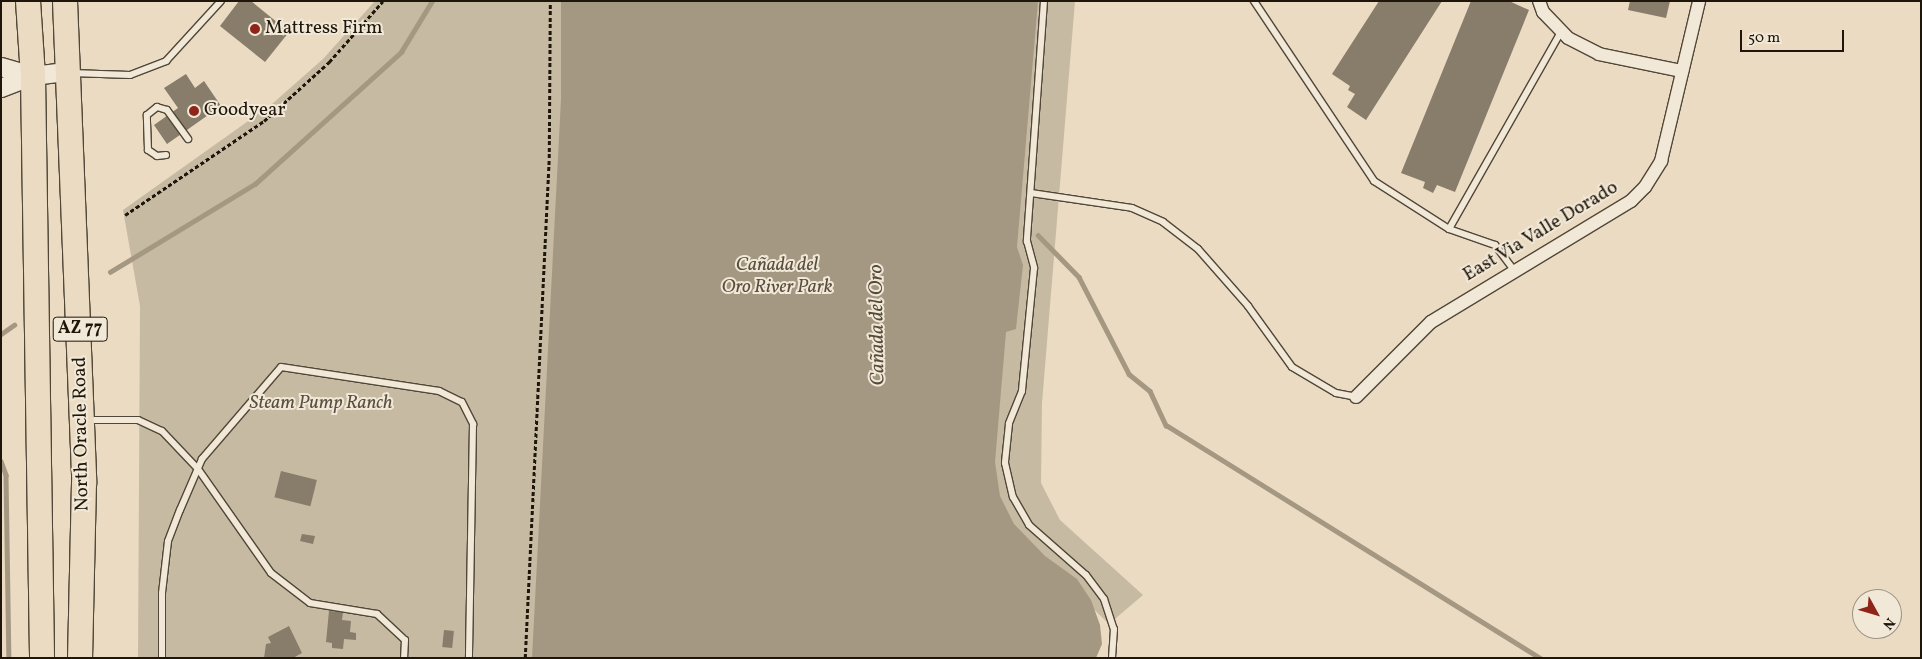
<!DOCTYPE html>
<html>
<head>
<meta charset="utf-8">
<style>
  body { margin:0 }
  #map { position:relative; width:1922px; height:659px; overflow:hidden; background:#eadbc2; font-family:Vollkorn,serif }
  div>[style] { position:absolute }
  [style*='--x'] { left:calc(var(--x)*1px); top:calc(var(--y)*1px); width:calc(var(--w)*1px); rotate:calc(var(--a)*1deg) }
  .green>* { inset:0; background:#c7baa3 }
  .water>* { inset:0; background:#a59883 }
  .stream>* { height:4.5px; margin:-2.25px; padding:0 2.25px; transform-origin:2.25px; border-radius:2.25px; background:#a59883 }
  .building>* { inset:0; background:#887c6a; transform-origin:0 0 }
  .path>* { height:2.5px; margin-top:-1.25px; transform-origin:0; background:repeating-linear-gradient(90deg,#1e160a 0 4px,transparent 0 6.5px) }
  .roads { filter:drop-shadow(1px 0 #514738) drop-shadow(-1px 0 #514738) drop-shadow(0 1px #514738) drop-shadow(0 -1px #514738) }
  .lane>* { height:6px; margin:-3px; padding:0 3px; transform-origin:3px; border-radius:3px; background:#f1e8d7 }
  .street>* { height:12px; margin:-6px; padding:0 6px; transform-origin:6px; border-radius:6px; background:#f1e8d7 }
  .secondary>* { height:18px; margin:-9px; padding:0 9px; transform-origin:9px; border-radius:9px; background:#f1e8d7 }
  .highway>* { height:24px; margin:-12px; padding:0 12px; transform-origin:12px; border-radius:12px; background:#eadbc2 }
  .dots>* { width:14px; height:14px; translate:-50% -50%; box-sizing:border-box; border:2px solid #f1e8d7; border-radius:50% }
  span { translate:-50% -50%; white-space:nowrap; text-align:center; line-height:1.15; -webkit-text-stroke:4px #f1e8d7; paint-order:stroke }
  .shield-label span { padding:1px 4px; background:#f1e8d7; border:1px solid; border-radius:4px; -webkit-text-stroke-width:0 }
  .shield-label { font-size:18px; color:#1e160a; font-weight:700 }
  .poi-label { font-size:19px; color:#1e160a }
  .left { translate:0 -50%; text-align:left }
  .street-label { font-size:19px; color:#1e160a }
  .park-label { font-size:19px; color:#594f40; font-style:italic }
  .water-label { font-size:20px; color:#544a3a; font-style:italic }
  .frame { position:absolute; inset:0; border:2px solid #1e160a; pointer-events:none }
  .north { position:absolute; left:1852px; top:589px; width:50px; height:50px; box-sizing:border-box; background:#f1e8d7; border:1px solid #9d9485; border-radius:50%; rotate:129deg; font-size:14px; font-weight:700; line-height:20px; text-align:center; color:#1e160a }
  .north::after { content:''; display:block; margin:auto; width:18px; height:22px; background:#8f2418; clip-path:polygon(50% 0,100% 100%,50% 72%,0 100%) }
  .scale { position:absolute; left:1740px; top:30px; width:104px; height:22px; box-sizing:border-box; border:2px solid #1e160a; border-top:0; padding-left:6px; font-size:15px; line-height:18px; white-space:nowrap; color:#1e160a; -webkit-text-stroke:4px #f1e8d7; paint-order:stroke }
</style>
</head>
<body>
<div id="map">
  <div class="green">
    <i style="clip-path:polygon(375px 1px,1075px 1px,1042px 403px,1041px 483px,1060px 520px,1143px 595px,1109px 624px,978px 497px,982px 658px,138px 658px,140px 306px,123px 210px,272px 104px,323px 59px)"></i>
  </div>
  <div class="water">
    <i style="clip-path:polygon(561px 1px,1038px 1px,1017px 247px,1023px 265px,1016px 329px,1006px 332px,995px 462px,1000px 496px,1014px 524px,1045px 556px,1077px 579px,1091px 600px,1100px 625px,1102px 644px,1096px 658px,532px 658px,561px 99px)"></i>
  </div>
  <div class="stream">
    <i style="--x:1038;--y:235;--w:59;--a:45.7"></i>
    <i style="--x:1079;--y:277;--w:109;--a:62.7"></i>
    <i style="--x:1129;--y:374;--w:27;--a:39"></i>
    <i style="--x:1150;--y:391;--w:38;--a:65"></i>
    <i style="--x:1166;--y:425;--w:441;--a:31.9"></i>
    <i style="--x:110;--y:272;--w:170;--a:-31.3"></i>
    <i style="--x:255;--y:184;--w:197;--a:-42.1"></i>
    <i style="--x:401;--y:52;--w:60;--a:-58.7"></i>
    <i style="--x:1;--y:334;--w:16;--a:-35"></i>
    <i style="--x:1;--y:461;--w:15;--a:70"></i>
    <i style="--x:6;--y:475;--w:181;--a:89.1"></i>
  </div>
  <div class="building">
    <i style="clip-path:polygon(239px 1px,251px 1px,289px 32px,265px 62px,220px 26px)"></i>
    <i style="clip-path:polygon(1379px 1px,1442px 1px,1366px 120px,1347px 107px,1355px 94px,1348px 90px,1350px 86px,1332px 74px)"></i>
    <i style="clip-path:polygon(1471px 1px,1509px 1px,1529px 10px,1455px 192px,1437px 185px,1433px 193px,1423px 188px,1425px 182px,1401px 173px)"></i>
    <i style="clip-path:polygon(1630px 1px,1670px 1px,1666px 18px,1628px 10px)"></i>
    <i style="clip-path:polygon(186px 74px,195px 88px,204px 81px,221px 106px,167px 144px,154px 125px,178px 108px,164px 88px)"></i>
    <i style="left:281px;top:471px;width:37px;height:27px;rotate:14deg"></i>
    <i style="clip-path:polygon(302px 534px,315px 536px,313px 544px,300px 541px)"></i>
    <i style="clip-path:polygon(329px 611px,343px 612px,342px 620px,351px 621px,350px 632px,356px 633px,356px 640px,344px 639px,343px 649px,332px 648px,332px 643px,326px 642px)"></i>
    <i style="clip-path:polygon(289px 626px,302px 653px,293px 658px,264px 658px,266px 644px,271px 643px,268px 637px)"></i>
    <i style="left:444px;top:630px;width:10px;height:17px;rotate:6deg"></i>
  </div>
  <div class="path">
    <i style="--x:125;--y:215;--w:168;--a:-34.1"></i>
    <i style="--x:264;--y:121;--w:88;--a:-42.2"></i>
    <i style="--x:329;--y:62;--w:81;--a:-48.5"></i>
    <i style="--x:525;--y:658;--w:501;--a:-87.25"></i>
    <i style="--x:549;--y:158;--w:157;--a:-89.6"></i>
  </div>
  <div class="roads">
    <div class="lane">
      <i style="--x:1044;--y:1;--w:241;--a:94.1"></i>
      <i style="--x:1027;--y:241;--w:28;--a:75"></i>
      <i style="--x:1034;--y:268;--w:124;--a:95.6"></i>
      <i style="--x:1022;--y:391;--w:35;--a:112"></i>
      <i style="--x:1009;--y:424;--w:39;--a:96"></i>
      <i style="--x:1005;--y:463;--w:35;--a:77"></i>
      <i style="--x:1013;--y:497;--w:32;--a:60"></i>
      <i style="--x:1029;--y:525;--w:76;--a:41.3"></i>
      <i style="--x:1086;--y:575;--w:30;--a:53"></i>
      <i style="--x:1104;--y:599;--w:32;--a:72"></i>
      <i style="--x:1114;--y:629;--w:29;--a:94"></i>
      <i style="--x:1254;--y:1;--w:216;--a:56.3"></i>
      <i style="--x:1374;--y:181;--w:89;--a:32.6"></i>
      <i style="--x:1449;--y:229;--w:49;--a:19.2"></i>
      <i style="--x:1495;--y:245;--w:31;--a:53"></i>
      <i style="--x:71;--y:73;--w:59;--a:1.9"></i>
      <i style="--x:130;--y:75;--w:39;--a:-21"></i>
      <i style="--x:166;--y:61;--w:81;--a:-47.5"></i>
      <i style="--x:166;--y:155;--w:9;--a:174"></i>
      <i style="--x:157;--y:156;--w:11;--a:-146"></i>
      <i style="--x:148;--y:150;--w:35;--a:-92"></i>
      <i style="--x:147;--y:115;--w:13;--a:-39"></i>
      <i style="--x:157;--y:107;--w:10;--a:17"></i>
      <i style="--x:167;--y:110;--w:36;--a:54"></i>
      <i style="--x:1031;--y:193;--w:102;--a:8.4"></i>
      <i style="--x:1132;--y:208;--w:34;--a:24"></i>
      <i style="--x:1163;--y:222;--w:44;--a:37.6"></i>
      <i style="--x:1198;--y:249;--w:76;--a:48.7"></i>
      <i style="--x:1248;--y:306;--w:75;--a:54.2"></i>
      <i style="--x:1292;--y:367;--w:51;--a:30.6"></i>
      <i style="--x:1336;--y:393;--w:20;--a:11"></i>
      <i style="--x:1449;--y:229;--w:227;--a:-60.4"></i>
      <i style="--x:86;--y:420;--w:52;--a:0"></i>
      <i style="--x:138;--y:420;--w:26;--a:25"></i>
      <i style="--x:162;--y:431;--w:52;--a:46.5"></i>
      <i style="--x:198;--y:469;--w:127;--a:54.9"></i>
      <i style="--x:271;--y:573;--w:49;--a:37.6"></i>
      <i style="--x:310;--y:603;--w:68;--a:9.3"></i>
      <i style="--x:377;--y:614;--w:38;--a:43"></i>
      <i style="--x:405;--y:640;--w:18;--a:93"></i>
      <i style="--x:162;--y:658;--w:65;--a:-90"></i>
      <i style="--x:162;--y:593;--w:52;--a:-83.4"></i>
      <i style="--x:168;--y:541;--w:33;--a:-69"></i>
      <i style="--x:180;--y:510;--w:56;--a:-66.7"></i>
      <i style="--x:202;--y:459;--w:121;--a:-49.3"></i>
      <i style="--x:281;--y:367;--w:160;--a:8.6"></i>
      <i style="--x:439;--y:391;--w:25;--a:26"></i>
      <i style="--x:462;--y:402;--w:25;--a:63"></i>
      <i style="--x:473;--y:424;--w:234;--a:91"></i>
    </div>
    <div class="street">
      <i style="--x:1539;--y:1;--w:12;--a:70"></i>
      <i style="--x:1543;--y:12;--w:36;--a:46"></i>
      <i style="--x:1568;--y:38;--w:35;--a:27"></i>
      <i style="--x:1599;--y:54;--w:85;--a:11.6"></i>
      <i style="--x:1356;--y:397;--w:106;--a:-45"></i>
      <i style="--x:1431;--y:322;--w:234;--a:-31.2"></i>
      <i style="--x:1631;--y:201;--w:20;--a:-45"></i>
      <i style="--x:1645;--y:187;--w:31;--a:-58"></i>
      <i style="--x:1661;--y:161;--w:164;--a:-76.6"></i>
    </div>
    <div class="secondary">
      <i style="--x:1;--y:67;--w:33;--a:16"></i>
      <i style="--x:1;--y:88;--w:34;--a:-21"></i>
      <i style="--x:33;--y:76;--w:35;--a:-7"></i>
    </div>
    <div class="highway">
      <i style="--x:28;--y:1;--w:75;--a:86.2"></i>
      <i style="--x:33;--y:76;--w:582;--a:89.11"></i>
      <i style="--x:65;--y:1;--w:482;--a:87.7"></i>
      <i style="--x:84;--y:483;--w:175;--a:91.3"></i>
    </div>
  </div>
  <div class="dots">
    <i style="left:255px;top:29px;background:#8f2418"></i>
    <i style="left:194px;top:111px;background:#8f2418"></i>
  </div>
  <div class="shield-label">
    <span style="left:80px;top:329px">AZ 77</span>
  </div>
  <div class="poi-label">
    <span class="left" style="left:265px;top:29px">Mattress Firm</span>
    <span class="left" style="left:204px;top:111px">Goodyear</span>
  </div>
  <div class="street-label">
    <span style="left:1541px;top:232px;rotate:-31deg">East Via Valle Dorado</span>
    <span style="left:82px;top:434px;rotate:-91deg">North Oracle Road</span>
  </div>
  <div class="park-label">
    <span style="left:777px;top:277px">Cañada del<br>Oro River Park</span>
    <span style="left:321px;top:404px">Steam Pump Ranch</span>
  </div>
  <div class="water-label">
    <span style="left:878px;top:325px;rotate:-91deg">Cañada del Oro</span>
  </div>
  <div class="frame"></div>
  <div class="north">N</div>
  <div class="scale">50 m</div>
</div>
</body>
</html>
